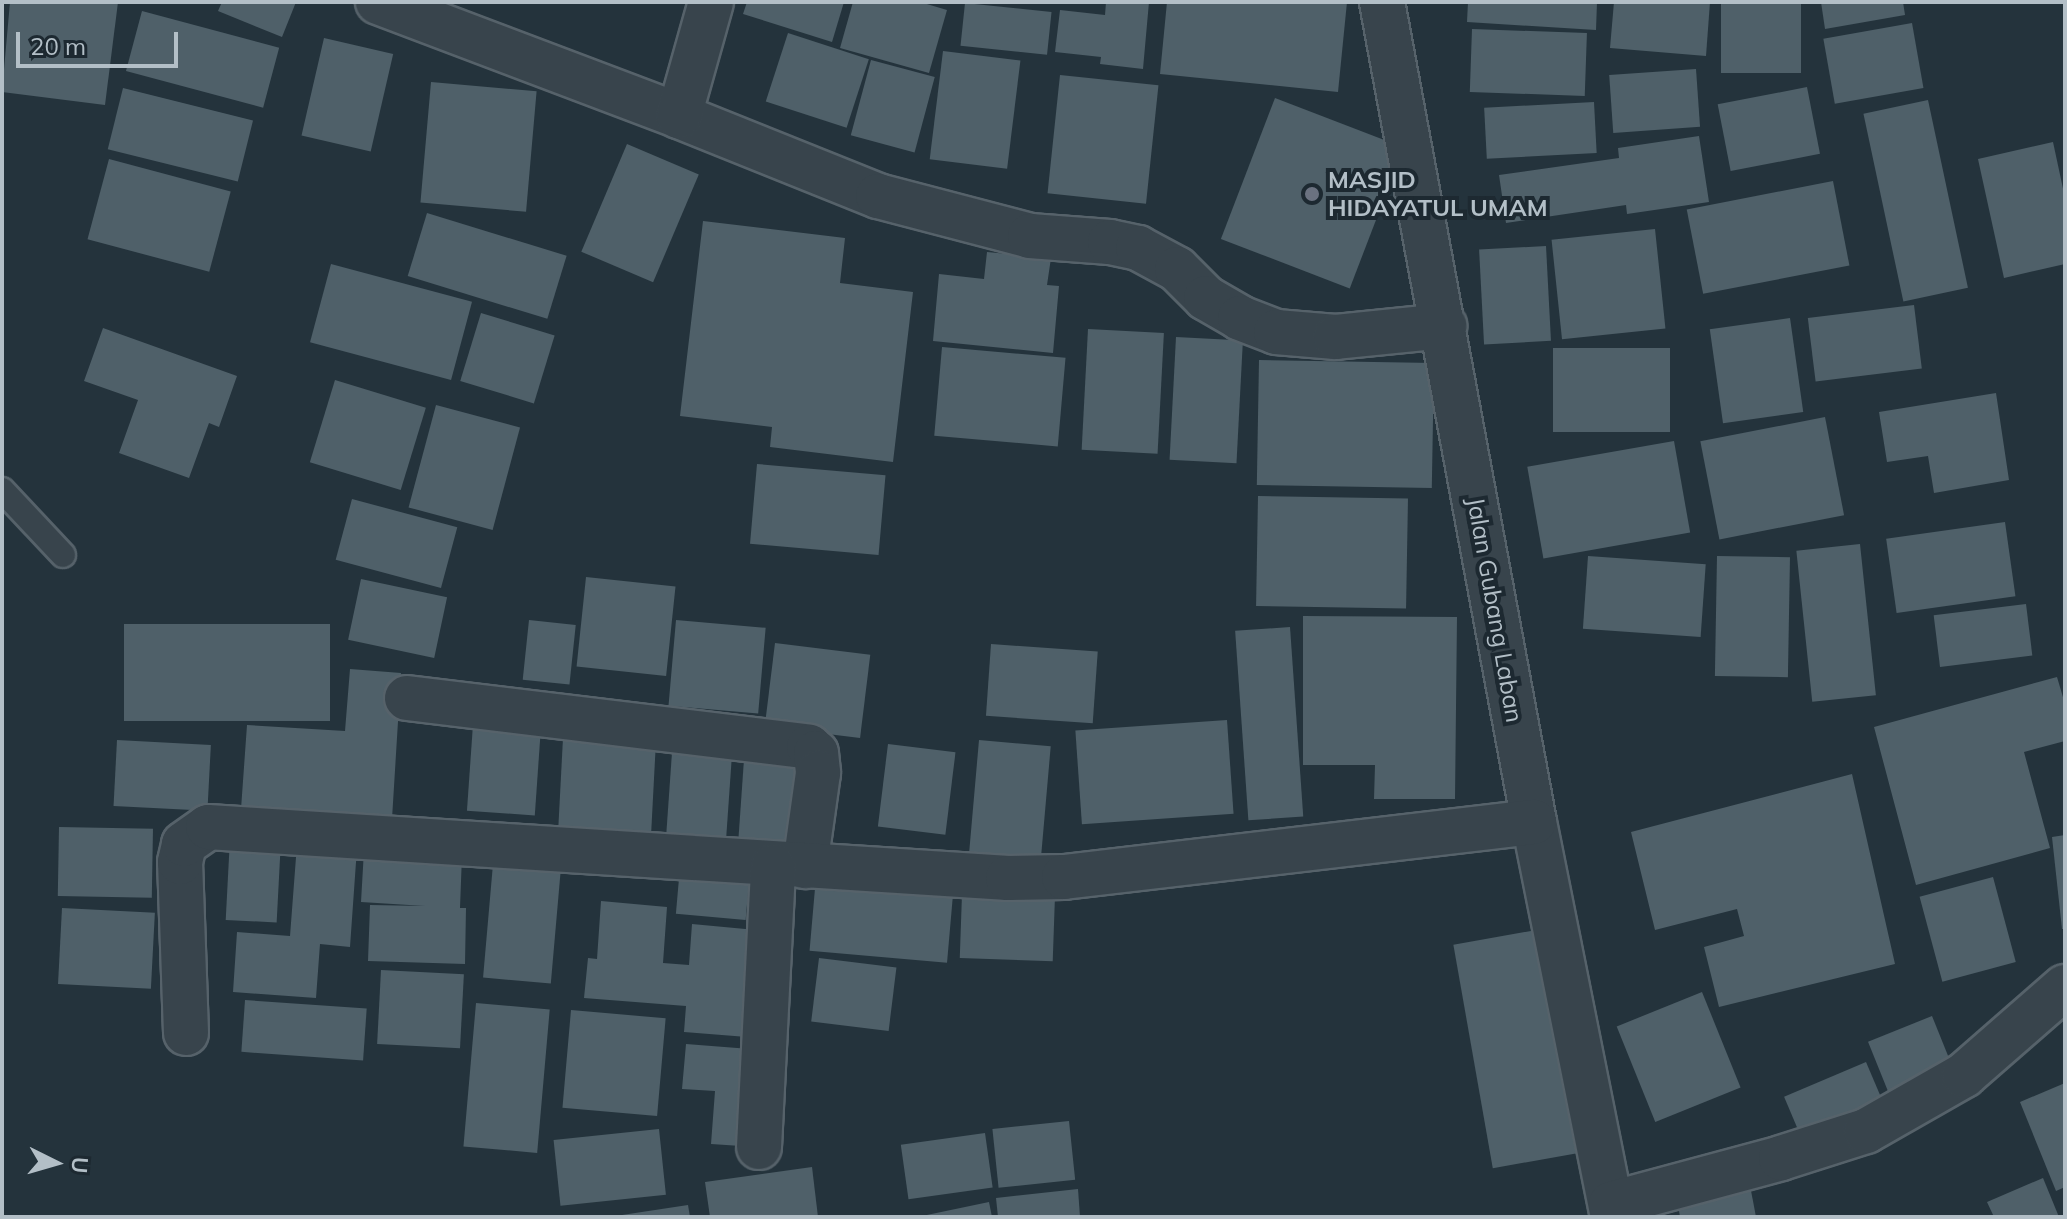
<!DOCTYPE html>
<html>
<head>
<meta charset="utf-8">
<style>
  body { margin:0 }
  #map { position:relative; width:2067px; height:1219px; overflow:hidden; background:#24333c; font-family:Mulish,sans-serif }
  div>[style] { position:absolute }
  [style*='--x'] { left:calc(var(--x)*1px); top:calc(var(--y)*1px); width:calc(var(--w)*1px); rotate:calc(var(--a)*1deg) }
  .building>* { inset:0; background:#4f6069; transform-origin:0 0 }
  .roads { filter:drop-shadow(2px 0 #56626a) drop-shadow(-2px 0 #56626a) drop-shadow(0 2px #56626a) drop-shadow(0 -2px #56626a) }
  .service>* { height:24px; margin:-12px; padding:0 12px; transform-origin:12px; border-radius:12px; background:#38444c }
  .minor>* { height:44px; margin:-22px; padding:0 22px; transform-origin:22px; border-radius:22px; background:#38444c }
  .dots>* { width:22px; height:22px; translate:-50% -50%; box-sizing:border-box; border:4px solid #1d2931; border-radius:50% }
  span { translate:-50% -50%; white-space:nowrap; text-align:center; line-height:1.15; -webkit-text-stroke:8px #1d2931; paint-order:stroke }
  .poi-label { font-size:24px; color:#b3bfc7; font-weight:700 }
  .left { translate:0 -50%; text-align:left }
  .street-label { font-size:24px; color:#b3bfc7 }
  .frame { position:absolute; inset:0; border:4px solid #b3bfc7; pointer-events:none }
  .north { position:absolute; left:16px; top:1123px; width:80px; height:80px; -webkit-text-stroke:6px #1d2931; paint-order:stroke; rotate:95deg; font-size:22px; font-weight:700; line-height:32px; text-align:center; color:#b3bfc7 }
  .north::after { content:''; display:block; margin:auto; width:28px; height:36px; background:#b3bfc7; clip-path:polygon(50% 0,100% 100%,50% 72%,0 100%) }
  .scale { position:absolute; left:16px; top:32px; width:162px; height:36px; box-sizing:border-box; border:4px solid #b3bfc7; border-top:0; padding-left:10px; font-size:24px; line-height:28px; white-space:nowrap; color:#b3bfc7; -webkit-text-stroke:6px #1d2931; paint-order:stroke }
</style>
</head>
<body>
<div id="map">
  <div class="building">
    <i style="clip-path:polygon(10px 2px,118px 2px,105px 105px,2px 92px)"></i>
    <i style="clip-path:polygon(222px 2px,296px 2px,282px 37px,218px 11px)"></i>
    <i style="clip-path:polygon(747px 2px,844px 2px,832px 42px,743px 14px)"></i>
    <i style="clip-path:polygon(853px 2px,920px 2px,947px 10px,929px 73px,840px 48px)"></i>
    <i style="clip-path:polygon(1106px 2px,1149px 2px,1143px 69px,1100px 64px,1101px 57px,1055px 52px,1060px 10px,1105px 15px)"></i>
    <i style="clip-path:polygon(1167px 2px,1347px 2px,1338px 92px,1160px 74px)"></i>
    <i style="clip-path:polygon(1468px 2px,1597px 2px,1596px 30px,1467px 22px)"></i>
    <i style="clip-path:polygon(1614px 2px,1710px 2px,1706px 56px,1610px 48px)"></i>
    <i style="left:1721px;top:2px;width:80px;height:71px"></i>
    <i style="clip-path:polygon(1821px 2px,1903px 2px,1905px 15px,1825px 29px)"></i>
    <i style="left:965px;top:3px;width:87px;height:43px;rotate:6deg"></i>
    <i style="left:142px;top:11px;width:142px;height:62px;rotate:15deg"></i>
    <i style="left:1912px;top:23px;width:66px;height:90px;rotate:80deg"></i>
    <i style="left:1472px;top:29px;width:115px;height:63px;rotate:2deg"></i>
    <i style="left:788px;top:33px;width:85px;height:72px;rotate:18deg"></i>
    <i style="left:324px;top:38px;width:71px;height:100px;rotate:13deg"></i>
    <i style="left:943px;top:51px;width:78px;height:109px;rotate:7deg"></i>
    <i style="left:871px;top:60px;width:66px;height:78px;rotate:15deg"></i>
    <i style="left:1696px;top:69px;width:58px;height:87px;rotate:86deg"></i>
    <i style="left:1060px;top:75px;width:99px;height:119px;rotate:6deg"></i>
    <i style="left:431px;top:82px;width:106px;height:121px;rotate:5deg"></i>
    <i style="left:1807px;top:87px;width:68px;height:91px;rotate:79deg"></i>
    <i style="left:123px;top:88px;width:134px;height:63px;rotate:14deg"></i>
    <i style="left:1275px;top:98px;width:138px;height:151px;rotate:21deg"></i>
    <i style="left:1928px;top:100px;width:192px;height:66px;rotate:78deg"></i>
    <i style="left:1594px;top:102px;width:51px;height:110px;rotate:87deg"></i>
    <i style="clip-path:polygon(1699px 136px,1709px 202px,1627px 214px,1626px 205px,1506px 223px,1499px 175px,1619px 158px,1618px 148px)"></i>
    <i style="clip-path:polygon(2053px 142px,2065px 198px,2065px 264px,2004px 278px,1978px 159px)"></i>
    <i style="left:627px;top:144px;width:78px;height:117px;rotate:23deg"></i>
    <i style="left:109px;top:159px;width:126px;height:83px;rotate:15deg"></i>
    <i style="left:1833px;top:181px;width:86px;height:149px;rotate:79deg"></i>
    <i style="left:427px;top:213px;width:146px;height:66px;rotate:17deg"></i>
    <i style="clip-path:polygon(703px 221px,845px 238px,840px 283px,913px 292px,893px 462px,770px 447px,772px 427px,680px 416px)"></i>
    <i style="left:1655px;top:229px;width:100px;height:104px;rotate:84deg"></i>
    <i style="left:1546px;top:246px;width:95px;height:67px;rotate:87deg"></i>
    <i style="clip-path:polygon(987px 252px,1051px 258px,1047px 285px,1059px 286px,1053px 353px,933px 341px,939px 274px,984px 279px)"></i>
    <i style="left:331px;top:264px;width:146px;height:81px;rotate:15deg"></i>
    <i style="left:1914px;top:305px;width:64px;height:107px;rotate:83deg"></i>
    <i style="left:481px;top:313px;width:77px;height:71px;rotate:17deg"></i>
    <i style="left:1790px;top:318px;width:95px;height:81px;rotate:82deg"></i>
    <i style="clip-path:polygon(103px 328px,237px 376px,219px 427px,209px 423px,189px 478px,119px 453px,138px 400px,84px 381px)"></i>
    <i style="left:1088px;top:329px;width:76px;height:121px;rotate:3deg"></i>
    <i style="left:1176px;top:337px;width:67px;height:123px;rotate:3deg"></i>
    <i style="left:942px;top:347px;width:124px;height:89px;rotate:5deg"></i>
    <i style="left:1670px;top:348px;width:84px;height:117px;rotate:90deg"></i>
    <i style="left:1259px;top:360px;width:175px;height:125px;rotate:1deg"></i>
    <i style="left:335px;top:380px;width:95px;height:86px;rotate:17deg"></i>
    <i style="clip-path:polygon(1996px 393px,2009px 480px,1934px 493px,1928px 456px,1887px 462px,1879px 412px)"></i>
    <i style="left:436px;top:405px;width:87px;height:106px;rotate:15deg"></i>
    <i style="left:1825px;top:417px;width:100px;height:127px;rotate:79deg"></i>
    <i style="left:1674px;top:441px;width:93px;height:149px;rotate:80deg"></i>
    <i style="left:757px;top:464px;width:129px;height:80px;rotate:5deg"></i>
    <i style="left:1258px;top:496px;width:150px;height:110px;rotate:1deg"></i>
    <i style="left:352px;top:499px;width:109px;height:63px;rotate:15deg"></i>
    <i style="left:2005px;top:522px;width:75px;height:120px;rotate:82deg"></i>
    <i style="left:1860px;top:544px;width:152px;height:64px;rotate:84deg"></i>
    <i style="left:1588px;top:556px;width:118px;height:73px;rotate:4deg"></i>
    <i style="left:1717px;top:556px;width:73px;height:120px;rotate:1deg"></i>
    <i style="left:586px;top:577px;width:90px;height:90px;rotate:6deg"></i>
    <i style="left:361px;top:579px;width:88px;height:62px;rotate:12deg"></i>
    <i style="left:2026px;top:604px;width:52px;height:93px;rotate:83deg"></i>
    <i style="clip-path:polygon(1303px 616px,1457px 617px,1455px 799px,1374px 799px,1375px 765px,1303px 765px)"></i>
    <i style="left:529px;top:620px;width:47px;height:60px;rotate:6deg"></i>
    <i style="left:676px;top:620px;width:90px;height:86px;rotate:5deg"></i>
    <i style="left:124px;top:624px;width:206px;height:97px"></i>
    <i style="left:1290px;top:627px;width:190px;height:55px;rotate:86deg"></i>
    <i style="left:775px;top:643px;width:96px;height:84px;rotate:7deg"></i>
    <i style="left:991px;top:644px;width:107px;height:72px;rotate:4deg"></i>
    <i style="clip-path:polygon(350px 669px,401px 673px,392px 819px,241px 809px,247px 725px,345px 731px)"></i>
    <i style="clip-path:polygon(2057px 677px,2065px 704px,2065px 741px,2024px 752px,2050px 848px,1916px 885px,1874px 727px)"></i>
    <i style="left:474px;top:710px;width:68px;height:101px;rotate:4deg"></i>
    <i style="left:1227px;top:720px;width:94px;height:152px;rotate:86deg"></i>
    <i style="left:563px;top:738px;width:93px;height:89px;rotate:3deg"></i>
    <i style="left:673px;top:738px;width:60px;height:103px;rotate:4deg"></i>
    <i style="left:117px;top:740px;width:94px;height:66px;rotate:3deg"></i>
    <i style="left:979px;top:740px;width:72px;height:112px;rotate:5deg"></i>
    <i style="left:888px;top:744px;width:68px;height:83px;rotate:7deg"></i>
    <i style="left:745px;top:745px;width:60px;height:100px;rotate:4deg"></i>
    <i style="clip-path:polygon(1852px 774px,1895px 964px,1719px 1007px,1704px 947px,1744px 936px,1737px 909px,1655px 930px,1631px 832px)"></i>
    <i style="left:59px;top:827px;width:94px;height:69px;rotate:1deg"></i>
    <i style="clip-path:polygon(2065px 835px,2065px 929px,2062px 929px,2052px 837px)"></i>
    <i style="left:230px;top:838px;width:51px;height:82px;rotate:3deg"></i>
    <i style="clip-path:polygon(297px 844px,357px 848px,350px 947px,320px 944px,316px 998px,233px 992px,237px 932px,290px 936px)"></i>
    <i style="clip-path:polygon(364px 850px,462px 855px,460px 908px,466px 908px,465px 964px,368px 961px,370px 905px,425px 906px,361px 902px)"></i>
    <i style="left:493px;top:864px;width:68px;height:114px;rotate:5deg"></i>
    <i style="left:680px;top:867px;width:70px;height:47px;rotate:5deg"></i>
    <i style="left:816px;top:877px;width:138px;height:74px;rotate:5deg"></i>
    <i style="left:1993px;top:877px;width:88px;height:76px;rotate:75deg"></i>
    <i style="left:962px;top:894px;width:93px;height:64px;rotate:2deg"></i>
    <i style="clip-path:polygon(601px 901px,667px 907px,663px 963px,689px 965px,692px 924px,756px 930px,747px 1037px,684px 1032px,686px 1006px,584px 998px,588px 958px,597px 959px)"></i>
    <i style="left:62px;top:908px;width:93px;height:76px;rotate:3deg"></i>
    <i style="left:1542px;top:929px;width:227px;height:90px;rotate:80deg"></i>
    <i style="left:819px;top:958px;width:78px;height:64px;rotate:7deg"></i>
    <i style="left:381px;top:970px;width:83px;height:74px;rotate:3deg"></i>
    <i style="left:1702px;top:992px;width:103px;height:92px;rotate:68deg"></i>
    <i style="left:245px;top:1000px;width:122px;height:52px;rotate:4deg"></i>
    <i style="left:476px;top:1003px;width:74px;height:144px;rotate:5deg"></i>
    <i style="left:571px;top:1010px;width:95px;height:98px;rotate:5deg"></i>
    <i style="left:1932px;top:1016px;width:63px;height:69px;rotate:68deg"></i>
    <i style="clip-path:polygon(686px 1044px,750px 1049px,741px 1146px,711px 1144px,715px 1091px,682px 1089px)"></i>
    <i style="left:1866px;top:1062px;width:49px;height:89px;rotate:67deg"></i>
    <i style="clip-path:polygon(2065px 1083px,2065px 1187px,2056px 1191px,2020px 1102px)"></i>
    <i style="left:1069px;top:1121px;width:59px;height:77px;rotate:84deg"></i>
    <i style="left:659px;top:1129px;width:66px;height:106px;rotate:84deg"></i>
    <i style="left:985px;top:1133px;width:55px;height:85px;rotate:82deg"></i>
    <i style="clip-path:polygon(812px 1167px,818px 1217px,710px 1217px,705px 1182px)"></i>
    <i style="clip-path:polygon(2043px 1178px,2059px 1217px,1994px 1217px,1987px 1202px)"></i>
    <i style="clip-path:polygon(1749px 1180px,1756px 1217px,1680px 1217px,1676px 1193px)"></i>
    <i style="clip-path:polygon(1078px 1189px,1080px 1217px,998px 1217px,996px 1198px)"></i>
    <i style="clip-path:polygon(989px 1202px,992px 1217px,922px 1217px,922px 1216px)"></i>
    <i style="clip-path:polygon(688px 1205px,690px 1217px,622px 1217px,622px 1215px)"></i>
  </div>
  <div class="roads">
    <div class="service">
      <i style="--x:2;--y:490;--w:89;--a:46.8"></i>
    </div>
    <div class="minor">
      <i style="--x:378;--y:2;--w:322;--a:20.7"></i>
      <i style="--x:679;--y:116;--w:214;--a:21.9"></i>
      <i style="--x:878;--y:196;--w:157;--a:14.7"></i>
      <i style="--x:1030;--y:236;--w:80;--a:4.3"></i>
      <i style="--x:1110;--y:242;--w:29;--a:12"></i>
      <i style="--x:1138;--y:248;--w:44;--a:28.3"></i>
      <i style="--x:1177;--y:269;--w:41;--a:45"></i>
      <i style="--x:1206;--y:298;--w:39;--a:30"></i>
      <i style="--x:1240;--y:318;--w:39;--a:21"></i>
      <i style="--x:1276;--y:332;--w:60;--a:4.8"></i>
      <i style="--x:1336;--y:337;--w:109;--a:-5.8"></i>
      <i style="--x:1382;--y:2;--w:834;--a:79.5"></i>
      <i style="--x:1534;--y:822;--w:403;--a:78.7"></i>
      <i style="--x:679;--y:116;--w:118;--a:-74.3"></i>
      <i style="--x:407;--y:698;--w:405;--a:6.9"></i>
      <i style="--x:809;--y:747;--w:9;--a:41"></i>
      <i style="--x:816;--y:753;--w:20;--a:84"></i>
      <i style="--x:818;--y:773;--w:94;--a:98"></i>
      <i style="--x:186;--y:1033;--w:171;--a:-92"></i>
      <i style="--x:180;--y:862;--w:18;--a:-77"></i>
      <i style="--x:184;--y:844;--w:29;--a:-35"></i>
      <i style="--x:208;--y:827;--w:802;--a:3.65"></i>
      <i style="--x:1008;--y:878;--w:56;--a:-1"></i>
      <i style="--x:1064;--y:877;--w:473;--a:-6.7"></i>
      <i style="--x:759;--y:1147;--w:281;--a:-87.1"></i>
      <i style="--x:1611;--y:1204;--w:176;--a:-15.1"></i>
      <i style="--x:1781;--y:1158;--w:89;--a:-17.6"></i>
      <i style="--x:1866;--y:1131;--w:113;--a:-29.7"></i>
      <i style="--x:1964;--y:1075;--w:134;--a:-41.1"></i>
    </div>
  </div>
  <div class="dots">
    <i style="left:1312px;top:194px;background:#6b7280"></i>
  </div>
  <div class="poi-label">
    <span class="left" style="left:1328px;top:194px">MASJID<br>HIDAYATUL UMAM</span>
  </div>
  <div class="street-label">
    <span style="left:1495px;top:610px;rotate:80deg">Jalan Gubang Laban</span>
  </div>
  <div class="frame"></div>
  <div class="north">U</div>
  <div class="scale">20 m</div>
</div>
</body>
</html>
